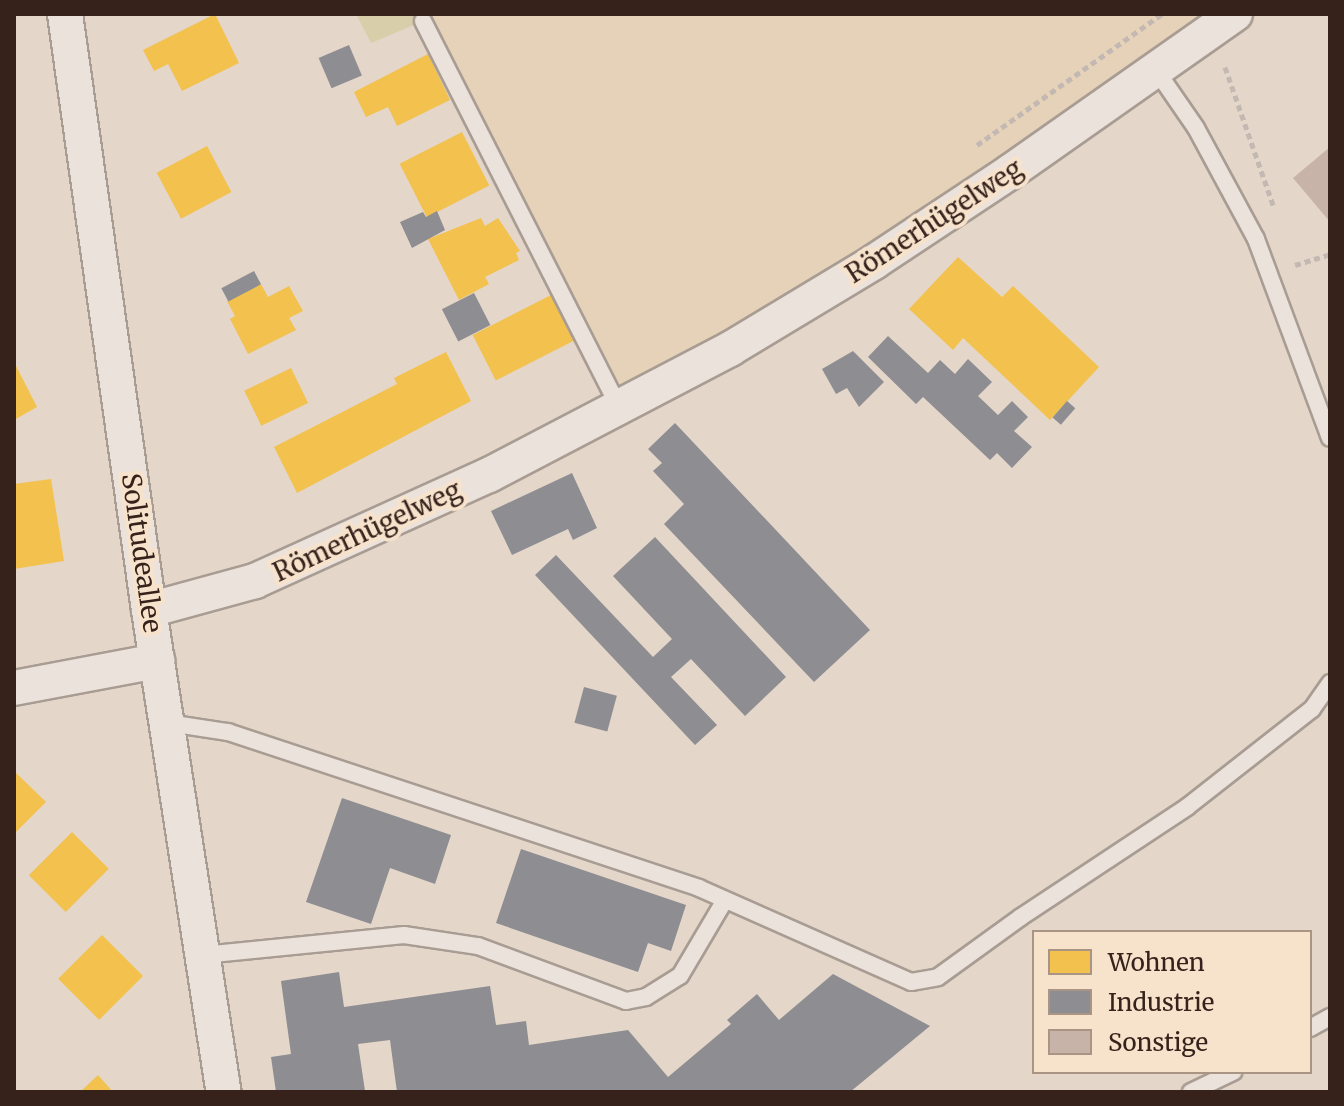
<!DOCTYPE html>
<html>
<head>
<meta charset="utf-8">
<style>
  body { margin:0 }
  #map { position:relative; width:1344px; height:1106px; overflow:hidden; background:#e4d6c9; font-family:Merriweather,serif }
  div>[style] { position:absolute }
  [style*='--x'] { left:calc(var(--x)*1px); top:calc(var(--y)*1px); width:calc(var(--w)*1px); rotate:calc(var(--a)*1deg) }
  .farmland>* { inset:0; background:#e5d2b8 }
  .green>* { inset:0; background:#d8ceaa }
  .homes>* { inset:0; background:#f2c14e; transform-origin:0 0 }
  .industry>* { inset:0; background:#8d8d92; transform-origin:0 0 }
  .building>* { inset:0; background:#c8b3a9 }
  .path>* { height:5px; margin-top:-2.5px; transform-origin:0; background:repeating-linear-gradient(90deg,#c3b9b2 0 6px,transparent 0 10px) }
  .roads { filter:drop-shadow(2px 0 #a89c93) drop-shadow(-2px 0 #a89c93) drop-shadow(0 2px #a89c93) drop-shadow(0 -2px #a89c93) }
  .lane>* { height:16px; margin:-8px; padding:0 8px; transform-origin:8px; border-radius:8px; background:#ebe3db }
  .street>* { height:34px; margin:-17px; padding:0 17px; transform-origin:17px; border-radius:17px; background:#ebe3db }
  span { translate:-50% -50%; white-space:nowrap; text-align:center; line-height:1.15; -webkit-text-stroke:8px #f7e2cc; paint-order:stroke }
  .street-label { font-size:26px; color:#36221b }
  .frame { position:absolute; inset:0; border:16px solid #36221b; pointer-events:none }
  .legend { position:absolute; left:1032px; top:930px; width:280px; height:144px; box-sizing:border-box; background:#f7e2cc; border:2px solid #aa9585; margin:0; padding:10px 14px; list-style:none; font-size:24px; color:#36221b }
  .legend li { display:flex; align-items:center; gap:16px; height:40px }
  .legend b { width:40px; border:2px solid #aa9585 }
</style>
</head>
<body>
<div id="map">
  <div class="farmland">
    <i style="clip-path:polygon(420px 14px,1235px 14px,619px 408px)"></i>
  </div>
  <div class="green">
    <i style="clip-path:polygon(356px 14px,420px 14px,423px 21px,371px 43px)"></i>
  </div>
  <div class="homes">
    <i style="clip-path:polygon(215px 14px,239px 63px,182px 91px,168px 64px,154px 71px,143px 50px)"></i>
    <i style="clip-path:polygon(428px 54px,450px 100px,397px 126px,388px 107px,366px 117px,354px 92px)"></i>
    <i style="left:462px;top:132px;width:60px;height:70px;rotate:63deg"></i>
    <i style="left:207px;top:146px;width:52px;height:57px;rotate:62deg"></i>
    <i style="clip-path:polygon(481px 218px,485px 226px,498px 218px,520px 251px,516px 253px,519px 260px,485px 277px,489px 284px,459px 300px,428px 239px)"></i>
    <i style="clip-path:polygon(958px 257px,1002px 297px,1013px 286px,1099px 367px,1050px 420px,963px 338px,953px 350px,909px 309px)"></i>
    <i style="clip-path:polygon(261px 284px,268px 297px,289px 286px,303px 311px,289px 318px,296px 330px,248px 354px,230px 319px,235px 316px,227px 301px)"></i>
    <i style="left:551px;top:295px;width:51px;height:88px;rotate:63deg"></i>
    <i style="clip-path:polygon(446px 352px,471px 401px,297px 493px,274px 447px,397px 384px,394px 378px)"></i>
    <i style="clip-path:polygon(14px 362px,37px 407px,14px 420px)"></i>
    <i style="left:291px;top:368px;width:39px;height:52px;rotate:64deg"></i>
    <i style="clip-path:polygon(51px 479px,64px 561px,14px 569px,14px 484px)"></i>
    <i style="clip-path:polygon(14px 771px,46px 802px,14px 834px)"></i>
    <i style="left:72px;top:832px;width:52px;height:61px;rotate:45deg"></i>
    <i style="left:102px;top:935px;width:58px;height:62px;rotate:45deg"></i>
    <i style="clip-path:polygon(98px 1075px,113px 1092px,80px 1092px)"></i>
  </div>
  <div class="industry">
    <i style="left:349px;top:45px;width:33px;height:33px;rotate:67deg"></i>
    <i style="clip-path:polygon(437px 211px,445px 230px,412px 248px,400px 222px,423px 212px,426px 217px)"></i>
    <i style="left:254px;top:271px;width:15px;height:37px;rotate:62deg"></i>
    <i style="left:474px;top:293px;width:36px;height:36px;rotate:63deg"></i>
    <i style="clip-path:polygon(888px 336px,928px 373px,940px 360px,955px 374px,968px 359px,992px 382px,978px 396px,998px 415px,1012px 401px,1028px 417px,1014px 431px,1032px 447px,1012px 468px,997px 453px,990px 460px,923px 397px,916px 404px,868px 357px)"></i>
    <i style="clip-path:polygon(853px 351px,884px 382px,859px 407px,847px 388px,836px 394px,822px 369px)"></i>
    <i style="left:1067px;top:401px;width:11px;height:22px;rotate:41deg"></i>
    <i style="clip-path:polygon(675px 423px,870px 630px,814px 682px,664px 524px,684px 504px,653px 471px,662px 463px,648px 449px)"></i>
    <i style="clip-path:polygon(572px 473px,597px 528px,573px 540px,568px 529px,512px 555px,491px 511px)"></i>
    <i style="clip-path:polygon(655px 537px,786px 677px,745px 716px,691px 659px,671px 677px,717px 725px,695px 745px,535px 575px,556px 555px,653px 657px,672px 639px,613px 576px)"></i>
    <i style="left:584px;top:687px;width:34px;height:37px;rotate:15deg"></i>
    <i style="clip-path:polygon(342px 798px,451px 835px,435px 884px,390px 868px,371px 924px,306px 902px)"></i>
    <i style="clip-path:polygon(521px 849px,686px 905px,671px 951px,648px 943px,638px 972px,496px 923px)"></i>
    <i style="clip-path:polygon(339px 972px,344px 1007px,490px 986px,496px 1025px,526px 1021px,529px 1045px,628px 1030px,668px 1077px,731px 1024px,727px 1020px,757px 994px,779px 1020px,833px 974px,930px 1026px,850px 1092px,397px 1092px,390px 1040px,358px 1044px,365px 1091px,276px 1092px,271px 1057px,291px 1054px,281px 981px)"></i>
  </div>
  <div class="building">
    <i style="clip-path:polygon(1330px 147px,1330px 222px,1293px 178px)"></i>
  </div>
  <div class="path">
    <i style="--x:1225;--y:67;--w:149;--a:70.8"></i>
    <i style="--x:977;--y:145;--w:227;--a:-35.3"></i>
    <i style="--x:1295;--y:265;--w:37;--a:-17"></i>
  </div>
  <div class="roads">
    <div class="lane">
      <i style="--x:423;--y:21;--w:434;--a:63.1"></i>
      <i style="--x:1156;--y:70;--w:70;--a:55.4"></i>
      <i style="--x:1196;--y:128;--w:126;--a:61.6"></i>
      <i style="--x:1256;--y:239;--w:212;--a:69.6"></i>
      <i style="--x:169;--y:723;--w:60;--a:8.7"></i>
      <i style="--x:228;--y:732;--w:496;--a:18.3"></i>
      <i style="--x:699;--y:888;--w:232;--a:23.9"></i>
      <i style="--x:911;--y:982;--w:27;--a:-10"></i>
      <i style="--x:938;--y:977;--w:102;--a:-35.9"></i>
      <i style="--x:1021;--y:917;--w:199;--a:-33.5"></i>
      <i style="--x:1187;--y:807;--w:159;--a:-38.1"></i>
      <i style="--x:1312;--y:709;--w:32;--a:-55"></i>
      <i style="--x:203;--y:955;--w:202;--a:-5.7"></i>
      <i style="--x:404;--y:935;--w:75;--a:8.5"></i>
      <i style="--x:478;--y:946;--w:158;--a:20.4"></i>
      <i style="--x:626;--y:1001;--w:20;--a:-11"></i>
      <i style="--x:646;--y:997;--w:40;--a:-32"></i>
      <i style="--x:680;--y:976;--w:88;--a:-59.4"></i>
      <i style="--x:1310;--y:1028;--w:23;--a:-29"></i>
      <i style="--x:1191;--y:1092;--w:47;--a:-25.5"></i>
    </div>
    <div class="street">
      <i style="--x:65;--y:14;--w:602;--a:81.98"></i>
      <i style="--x:149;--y:610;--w:488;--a:81.2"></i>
      <i style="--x:149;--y:610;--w:110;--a:-15.3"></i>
      <i style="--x:255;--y:581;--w:257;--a:-24.4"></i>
      <i style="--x:489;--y:475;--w:272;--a:-27.6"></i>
      <i style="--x:730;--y:349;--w:168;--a:-31.1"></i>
      <i style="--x:874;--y:262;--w:163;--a:-33.5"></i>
      <i style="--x:1010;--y:172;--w:275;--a:-35.1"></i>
      <i style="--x:14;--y:688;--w:146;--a:-10.7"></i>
    </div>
  </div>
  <div class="street-label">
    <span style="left:934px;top:221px;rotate:-33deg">Römerhügelweg</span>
    <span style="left:367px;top:531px;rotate:-25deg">Römerhügelweg</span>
    <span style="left:142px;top:553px;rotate:82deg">Solitudeallee</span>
  </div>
  <div class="frame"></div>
  <ul class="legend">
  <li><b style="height:22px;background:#f2c14e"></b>Wohnen</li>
  <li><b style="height:22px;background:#8d8d92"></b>Industrie</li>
  <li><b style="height:22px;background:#c8b3a9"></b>Sonstige</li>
  </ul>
</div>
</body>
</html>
